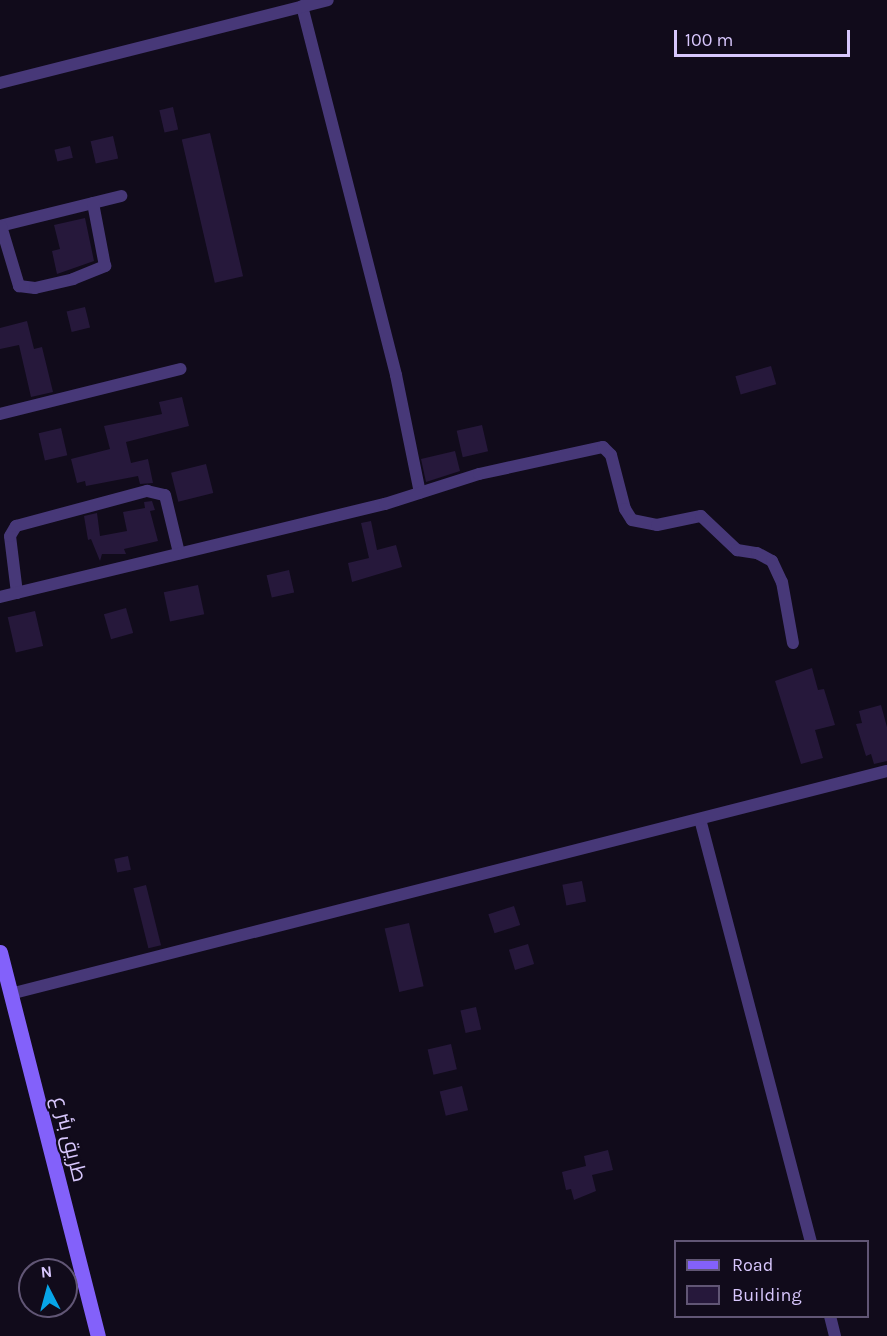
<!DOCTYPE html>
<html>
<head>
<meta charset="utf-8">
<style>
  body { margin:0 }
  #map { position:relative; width:887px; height:1336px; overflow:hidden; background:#110b1b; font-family:Karla,Cairo,sans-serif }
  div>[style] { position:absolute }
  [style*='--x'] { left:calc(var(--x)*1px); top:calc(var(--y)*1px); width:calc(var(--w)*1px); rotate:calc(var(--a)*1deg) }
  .building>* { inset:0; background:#26183b; transform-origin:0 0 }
  .street>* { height:12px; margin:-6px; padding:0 6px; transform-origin:6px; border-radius:6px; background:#473878 }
  .secondary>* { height:15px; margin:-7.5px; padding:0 7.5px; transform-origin:7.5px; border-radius:7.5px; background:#8361fa }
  span { translate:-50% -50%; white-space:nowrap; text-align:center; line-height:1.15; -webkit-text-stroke:4.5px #110b1b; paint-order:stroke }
  .street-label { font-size:21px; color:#d8c7fd }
  .legend { position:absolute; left:674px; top:1240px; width:195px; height:78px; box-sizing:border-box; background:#110b1b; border:2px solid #615675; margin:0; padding:8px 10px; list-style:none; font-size:18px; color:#d8c7fd }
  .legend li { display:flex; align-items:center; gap:12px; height:30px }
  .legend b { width:30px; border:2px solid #615675 }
  .north { position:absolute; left:18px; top:1258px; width:60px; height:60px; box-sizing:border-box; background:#110b1b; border:2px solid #615675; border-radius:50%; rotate:354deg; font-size:16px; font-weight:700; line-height:24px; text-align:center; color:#d8c7fd }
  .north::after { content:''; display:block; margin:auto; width:21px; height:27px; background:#07a5e8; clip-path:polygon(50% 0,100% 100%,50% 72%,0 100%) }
  .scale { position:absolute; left:674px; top:30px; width:176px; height:27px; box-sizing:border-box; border:3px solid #d8c7fd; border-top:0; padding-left:8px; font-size:18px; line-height:21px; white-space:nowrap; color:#d8c7fd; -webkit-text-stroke:4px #110b1b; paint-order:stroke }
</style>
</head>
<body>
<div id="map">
  <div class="building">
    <i style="left:173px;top:107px;width:23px;height:14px;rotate:77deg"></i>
    <i style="left:210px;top:133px;width:147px;height:29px;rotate:77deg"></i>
    <i style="left:113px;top:136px;width:23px;height:23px;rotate:77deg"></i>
    <i style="left:70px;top:146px;width:12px;height:16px;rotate:76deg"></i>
    <i style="clip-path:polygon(85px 218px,94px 261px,57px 274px,52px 251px,60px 249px,54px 225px)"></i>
    <i style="left:85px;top:307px;width:21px;height:19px;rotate:76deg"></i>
    <i style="clip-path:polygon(27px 321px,34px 349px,42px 347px,53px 392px,31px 397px,19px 345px,0 349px,0 328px)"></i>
    <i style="left:771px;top:366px;width:19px;height:37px;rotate:74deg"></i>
    <i style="clip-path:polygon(182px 397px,189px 426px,126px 442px,131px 463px,148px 459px,153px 483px,140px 484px,138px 476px,86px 486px,85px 481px,77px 483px,71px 459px,110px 449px,104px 426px,162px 414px,159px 402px)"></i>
    <i style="left:482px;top:425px;width:27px;height:26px;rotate:77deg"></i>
    <i style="left:61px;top:428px;width:28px;height:23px;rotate:77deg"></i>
    <i style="clip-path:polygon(455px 451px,460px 471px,426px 482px,421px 459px)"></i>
    <i style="left:206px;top:464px;width:30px;height:36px;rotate:76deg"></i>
    <i style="clip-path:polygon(152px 501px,155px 510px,150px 511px,158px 541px,124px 549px,126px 554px,102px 554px,100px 561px,91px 539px,88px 540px,84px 516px,97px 513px,100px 536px,127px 531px,123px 512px,145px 508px,144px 502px)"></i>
    <i style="clip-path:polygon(371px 521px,377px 550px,396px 545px,402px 567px,352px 582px,348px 563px,369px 558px,361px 523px)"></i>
    <i style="left:289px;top:570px;width:23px;height:23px;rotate:77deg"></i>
    <i style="left:198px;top:585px;width:30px;height:35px;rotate:78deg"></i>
    <i style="left:126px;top:608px;width:26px;height:23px;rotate:74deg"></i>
    <i style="left:35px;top:611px;width:36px;height:28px;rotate:77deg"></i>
    <i style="clip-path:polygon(812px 668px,818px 690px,824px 689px,835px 725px,815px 730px,823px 758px,801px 764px,775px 681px)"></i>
    <i style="clip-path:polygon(881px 705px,887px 727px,887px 761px,874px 764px,871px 754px,866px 756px,856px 724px,862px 723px,859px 711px)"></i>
    <i style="left:128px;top:856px;width:14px;height:14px;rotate:78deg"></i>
    <i style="left:582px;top:881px;width:21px;height:20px;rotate:79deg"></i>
    <i style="left:146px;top:885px;width:62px;height:13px;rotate:76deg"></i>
    <i style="left:514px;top:906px;width:20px;height:27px;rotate:72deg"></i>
    <i style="left:409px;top:923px;width:65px;height:25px;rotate:77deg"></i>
    <i style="left:528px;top:944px;width:21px;height:20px;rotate:73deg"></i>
    <i style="left:476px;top:1007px;width:23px;height:16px;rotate:77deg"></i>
    <i style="left:451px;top:1044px;width:26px;height:24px;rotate:77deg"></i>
    <i style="left:462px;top:1086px;width:25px;height:23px;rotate:76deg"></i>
    <i style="clip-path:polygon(608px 1150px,613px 1170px,592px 1175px,596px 1191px,574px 1200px,571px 1189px,566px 1190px,562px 1172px,586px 1166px,584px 1156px)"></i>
  </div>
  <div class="street">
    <i style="--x:302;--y:6;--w:381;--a:75.7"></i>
    <i style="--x:396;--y:375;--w:120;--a:78.5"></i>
    <i style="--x:0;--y:83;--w:338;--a:-14.2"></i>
    <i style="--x:0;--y:226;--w:125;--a:-13.9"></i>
    <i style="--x:1;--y:226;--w:63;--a:73.3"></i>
    <i style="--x:19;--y:286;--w:16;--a:7"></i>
    <i style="--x:35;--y:288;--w:39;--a:-13"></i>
    <i style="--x:73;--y:279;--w:35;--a:-22"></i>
    <i style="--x:105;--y:266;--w:64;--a:-100.8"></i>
    <i style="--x:0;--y:414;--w:186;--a:-14"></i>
    <i style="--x:17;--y:593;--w:57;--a:-97"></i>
    <i style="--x:10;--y:536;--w:12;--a:-59"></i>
    <i style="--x:16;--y:526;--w:136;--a:-15"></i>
    <i style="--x:147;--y:491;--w:18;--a:13"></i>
    <i style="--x:165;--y:495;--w:60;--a:76.4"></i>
    <i style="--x:0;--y:597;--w:396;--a:-13.6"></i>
    <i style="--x:385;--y:504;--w:99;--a:-17.7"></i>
    <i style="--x:479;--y:474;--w:127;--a:-12.3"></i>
    <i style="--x:603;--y:447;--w:11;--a:45"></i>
    <i style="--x:611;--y:455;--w:56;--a:75.5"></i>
    <i style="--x:625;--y:509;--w:13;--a:58"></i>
    <i style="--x:632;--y:520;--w:25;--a:11"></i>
    <i style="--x:657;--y:525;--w:45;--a:-11.6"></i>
    <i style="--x:701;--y:516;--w:50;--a:43.4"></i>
    <i style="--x:737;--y:550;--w:20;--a:9"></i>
    <i style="--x:757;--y:553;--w:17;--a:28"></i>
    <i style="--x:772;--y:561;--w:23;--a:65"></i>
    <i style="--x:782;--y:582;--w:62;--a:79.8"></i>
    <i style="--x:700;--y:819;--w:437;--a:75.3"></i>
    <i style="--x:10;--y:994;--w:905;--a:-14.27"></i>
    <i style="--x:830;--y:1316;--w:21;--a:76"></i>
  </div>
  <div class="secondary">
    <i style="--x:0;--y:952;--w:396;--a:75.7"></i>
  </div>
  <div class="street-label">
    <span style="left:70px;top:1139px;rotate:76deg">طريق بئر ع</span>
  </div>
  <ul class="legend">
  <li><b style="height:8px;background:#8361fa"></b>Road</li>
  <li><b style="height:16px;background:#26183b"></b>Building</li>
  </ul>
  <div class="north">N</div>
  <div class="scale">100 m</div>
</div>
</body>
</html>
